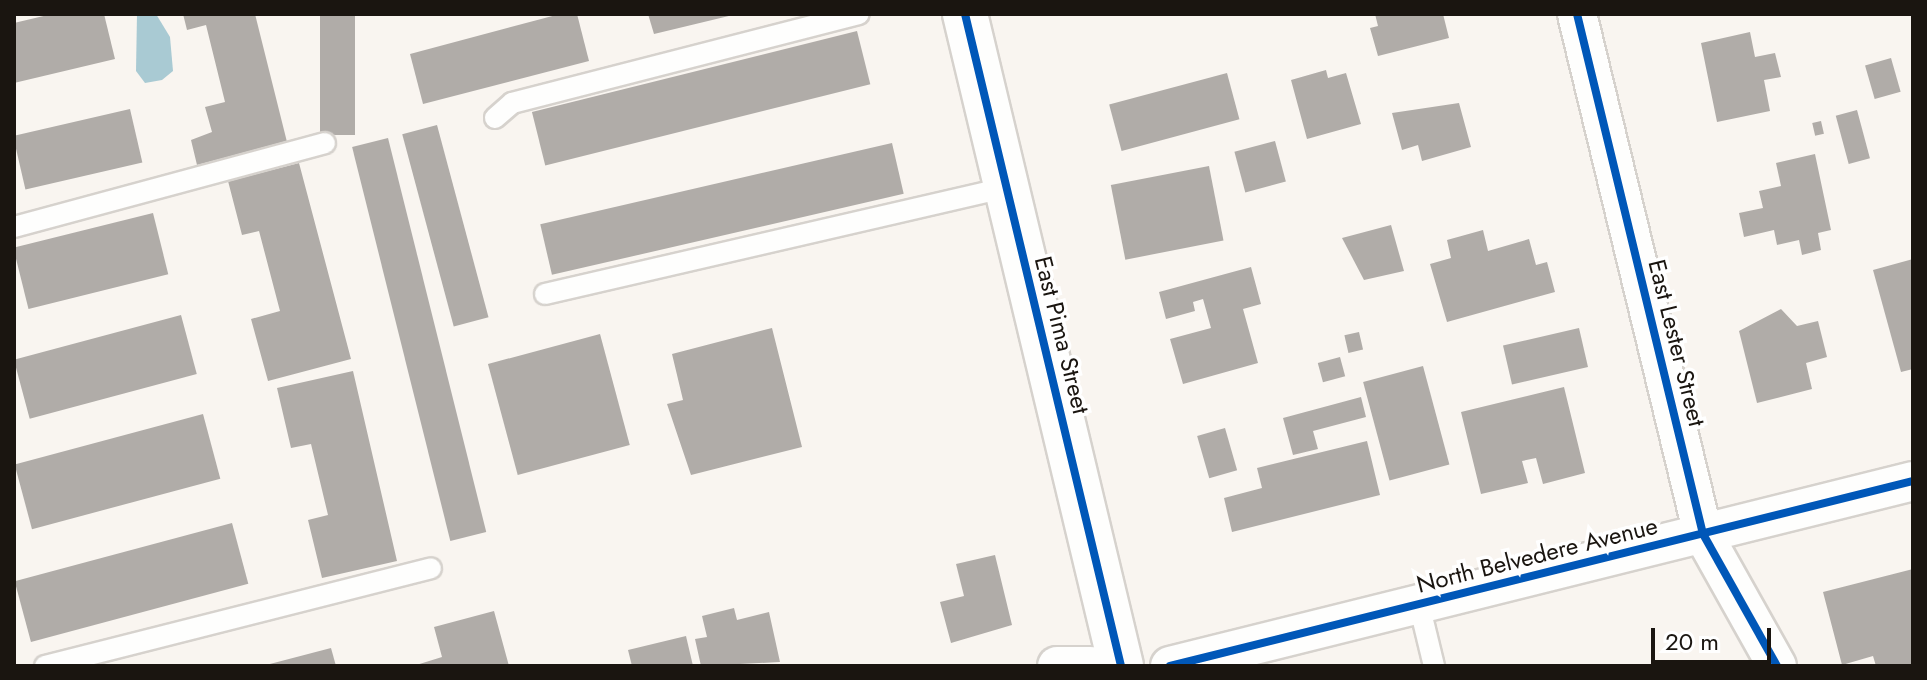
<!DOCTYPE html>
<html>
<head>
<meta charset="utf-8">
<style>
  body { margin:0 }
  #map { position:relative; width:1927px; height:680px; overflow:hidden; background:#f9f5f0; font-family:Jost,sans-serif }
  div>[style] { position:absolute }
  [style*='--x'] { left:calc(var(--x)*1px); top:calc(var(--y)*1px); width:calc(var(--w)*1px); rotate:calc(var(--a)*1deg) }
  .water>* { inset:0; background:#a9cad3 }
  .building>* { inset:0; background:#b0aca8; transform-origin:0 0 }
  .roads { filter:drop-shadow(2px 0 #d6d2cd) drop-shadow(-2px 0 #d6d2cd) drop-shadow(0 2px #d6d2cd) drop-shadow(0 -2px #d6d2cd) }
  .service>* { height:20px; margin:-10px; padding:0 10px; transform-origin:10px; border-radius:10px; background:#fefefd }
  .minor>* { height:38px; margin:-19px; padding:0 19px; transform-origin:19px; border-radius:19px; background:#fefefd }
  .tertiary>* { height:44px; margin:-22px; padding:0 22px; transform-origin:22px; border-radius:22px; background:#fefefd }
  .cycleway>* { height:8px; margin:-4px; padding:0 4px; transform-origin:4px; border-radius:4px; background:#0057b8 }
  span { translate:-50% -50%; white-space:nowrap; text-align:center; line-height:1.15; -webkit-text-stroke:7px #fff; paint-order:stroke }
  .street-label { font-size:24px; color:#1a1510 }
  .frame { position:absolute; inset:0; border:16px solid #1a1510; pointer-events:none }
  .scale { position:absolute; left:1651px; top:628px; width:120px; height:36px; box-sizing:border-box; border:4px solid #1a1510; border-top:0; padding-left:10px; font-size:24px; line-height:28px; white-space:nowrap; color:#1a1510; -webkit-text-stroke:6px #fff; paint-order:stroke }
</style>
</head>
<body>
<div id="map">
  <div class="water">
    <i style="clip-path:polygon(137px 14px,156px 14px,170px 37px,173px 71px,162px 80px,145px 83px,136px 71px)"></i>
  </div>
  <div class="building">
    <i style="clip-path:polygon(52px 14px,104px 14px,115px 59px,14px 83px,14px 23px)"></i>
    <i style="clip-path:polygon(183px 14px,255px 14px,287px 142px,197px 165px,191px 140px,212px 132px,205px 107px,225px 102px,206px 25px,187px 30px)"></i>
    <i style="left:320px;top:14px;width:35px;height:121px"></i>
    <i style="clip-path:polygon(560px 14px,577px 14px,589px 61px,423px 104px,410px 54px)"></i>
    <i style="clip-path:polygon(648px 14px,733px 14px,733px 15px,654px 34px)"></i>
    <i style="clip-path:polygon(1375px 14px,1443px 14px,1449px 38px,1378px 56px,1370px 28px,1378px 26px)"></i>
    <i style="left:857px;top:31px;width:55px;height:335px;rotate:76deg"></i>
    <i style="clip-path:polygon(1750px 32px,1755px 57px,1775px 53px,1781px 77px,1764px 80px,1770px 111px,1717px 122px,1701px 43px)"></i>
    <i style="left:1891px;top:58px;width:35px;height:27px;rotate:74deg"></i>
    <i style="clip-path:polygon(1326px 70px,1328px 78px,1346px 73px,1361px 124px,1307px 139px,1291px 80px)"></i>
    <i style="left:1227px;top:73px;width:48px;height:122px;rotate:75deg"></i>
    <i style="clip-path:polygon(1459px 103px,1471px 147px,1422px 161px,1418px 145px,1402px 150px,1392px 113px)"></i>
    <i style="left:130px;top:109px;width:55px;height:120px;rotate:77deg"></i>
    <i style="left:1857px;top:110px;width:50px;height:22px;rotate:75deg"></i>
    <i style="left:1821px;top:121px;width:13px;height:9px;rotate:77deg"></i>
    <i style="left:437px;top:125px;width:199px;height:36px;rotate:75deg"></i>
    <i style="left:388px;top:138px;width:406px;height:37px;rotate:76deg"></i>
    <i style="left:1275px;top:141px;width:42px;height:42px;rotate:75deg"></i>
    <i style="left:892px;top:143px;width:52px;height:361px;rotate:77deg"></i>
    <i style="clip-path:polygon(1815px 154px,1831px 230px,1818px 233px,1821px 250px,1802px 255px,1799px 240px,1777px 245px,1774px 230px,1744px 237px,1739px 213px,1763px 208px,1759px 191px,1781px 186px,1776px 163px)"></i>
    <i style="clip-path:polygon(299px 163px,351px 359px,268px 381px,251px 319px,280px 311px,259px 231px,242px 235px,228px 181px)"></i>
    <i style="left:1209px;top:166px;width:76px;height:100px;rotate:79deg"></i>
    <i style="left:153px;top:213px;width:63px;height:144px;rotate:76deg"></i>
    <i style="clip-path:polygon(1391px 225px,1404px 271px,1364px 280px,1342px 238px)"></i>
    <i style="clip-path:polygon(1483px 230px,1488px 251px,1529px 239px,1536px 265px,1547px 262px,1555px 292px,1447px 322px,1430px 264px,1451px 258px,1447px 240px)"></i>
    <i style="clip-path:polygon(1913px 259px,1913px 369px,1901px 372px,1873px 270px)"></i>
    <i style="clip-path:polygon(1251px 267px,1261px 304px,1243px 309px,1258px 363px,1183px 384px,1170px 339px,1211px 328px,1203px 299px,1193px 302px,1195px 311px,1166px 319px,1159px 292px)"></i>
    <i style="clip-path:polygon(1781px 309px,1797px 326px,1818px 321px,1827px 357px,1806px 363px,1812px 389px,1757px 403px,1739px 331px)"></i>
    <i style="left:181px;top:315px;width:61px;height:173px;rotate:75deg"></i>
    <i style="clip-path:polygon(772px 328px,802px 447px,691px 475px,667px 404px,683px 400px,672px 354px)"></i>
    <i style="left:1579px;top:328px;width:40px;height:78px;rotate:77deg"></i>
    <i style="left:1359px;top:332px;width:18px;height:15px;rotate:77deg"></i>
    <i style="left:600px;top:334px;width:115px;height:116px;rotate:75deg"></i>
    <i style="left:1340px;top:357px;width:20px;height:23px;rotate:75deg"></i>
    <i style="left:1423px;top:366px;width:102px;height:62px;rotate:75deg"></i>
    <i style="clip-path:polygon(353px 371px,397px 561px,322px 578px,308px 520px,328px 515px,311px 444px,291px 448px,277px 388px)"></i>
    <i style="clip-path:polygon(1564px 387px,1585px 473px,1543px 484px,1536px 458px,1522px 461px,1528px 483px,1481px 494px,1461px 412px)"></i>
    <i style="clip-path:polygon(1361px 397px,1366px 417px,1313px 431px,1318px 449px,1293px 455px,1283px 418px)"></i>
    <i style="left:203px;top:414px;width:67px;height:195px;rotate:75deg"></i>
    <i style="left:1225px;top:428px;width:44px;height:29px;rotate:74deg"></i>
    <i style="clip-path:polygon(1367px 441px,1380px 495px,1232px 532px,1224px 498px,1262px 488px,1257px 468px)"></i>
    <i style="left:232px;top:523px;width:63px;height:225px;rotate:75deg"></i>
    <i style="clip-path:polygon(995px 555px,1012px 625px,951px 643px,940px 602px,964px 596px,956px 564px)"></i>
    <i style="clip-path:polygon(1913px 569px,1913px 666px,1876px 666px,1873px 656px,1842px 665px,1823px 592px)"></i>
    <i style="clip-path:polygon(734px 608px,737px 620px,769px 612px,780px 662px,701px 666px,695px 639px,707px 637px,702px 616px)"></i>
    <i style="clip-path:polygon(494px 611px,509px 666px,413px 666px,442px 657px,434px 627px)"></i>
    <i style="clip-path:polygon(686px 636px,693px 666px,632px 666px,628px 650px)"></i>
    <i style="clip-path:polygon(331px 648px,336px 666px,266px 666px,266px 665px)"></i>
  </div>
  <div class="roads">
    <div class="service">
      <i style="--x:495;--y:118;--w:23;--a:-41"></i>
      <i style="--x:512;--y:103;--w:358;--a:-14.4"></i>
      <i style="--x:14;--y:227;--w:322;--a:-15.1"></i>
      <i style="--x:545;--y:294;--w:474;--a:-13"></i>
      <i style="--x:1419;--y:604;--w:64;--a:76.4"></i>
      <i style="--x:45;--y:666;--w:398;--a:-14.2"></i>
    </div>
    <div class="minor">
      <i style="--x:1577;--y:14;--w:535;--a:76.38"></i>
      <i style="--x:1703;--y:534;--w:151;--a:60.7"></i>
      <i style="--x:1057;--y:666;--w:33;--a:0"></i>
      <i style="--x:1170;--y:666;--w:766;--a:-13.98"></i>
    </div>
    <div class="tertiary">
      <i style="--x:965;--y:14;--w:670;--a:76.54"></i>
    </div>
  </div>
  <div class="cycleway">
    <i style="--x:965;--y:14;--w:670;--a:76.54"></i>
    <i style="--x:1577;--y:14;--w:535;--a:76.38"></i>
    <i style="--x:1703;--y:534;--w:151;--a:60.7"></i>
    <i style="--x:1170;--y:666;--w:766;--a:-13.98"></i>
  </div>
  <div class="street-label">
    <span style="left:1062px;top:335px;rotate:76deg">East Pima Street</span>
    <span style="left:1677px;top:343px;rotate:76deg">East Lester Street</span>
    <span style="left:1537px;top:555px;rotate:-14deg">North Belvedere Avenue</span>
  </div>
  <div class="frame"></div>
  <div class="scale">20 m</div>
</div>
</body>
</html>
